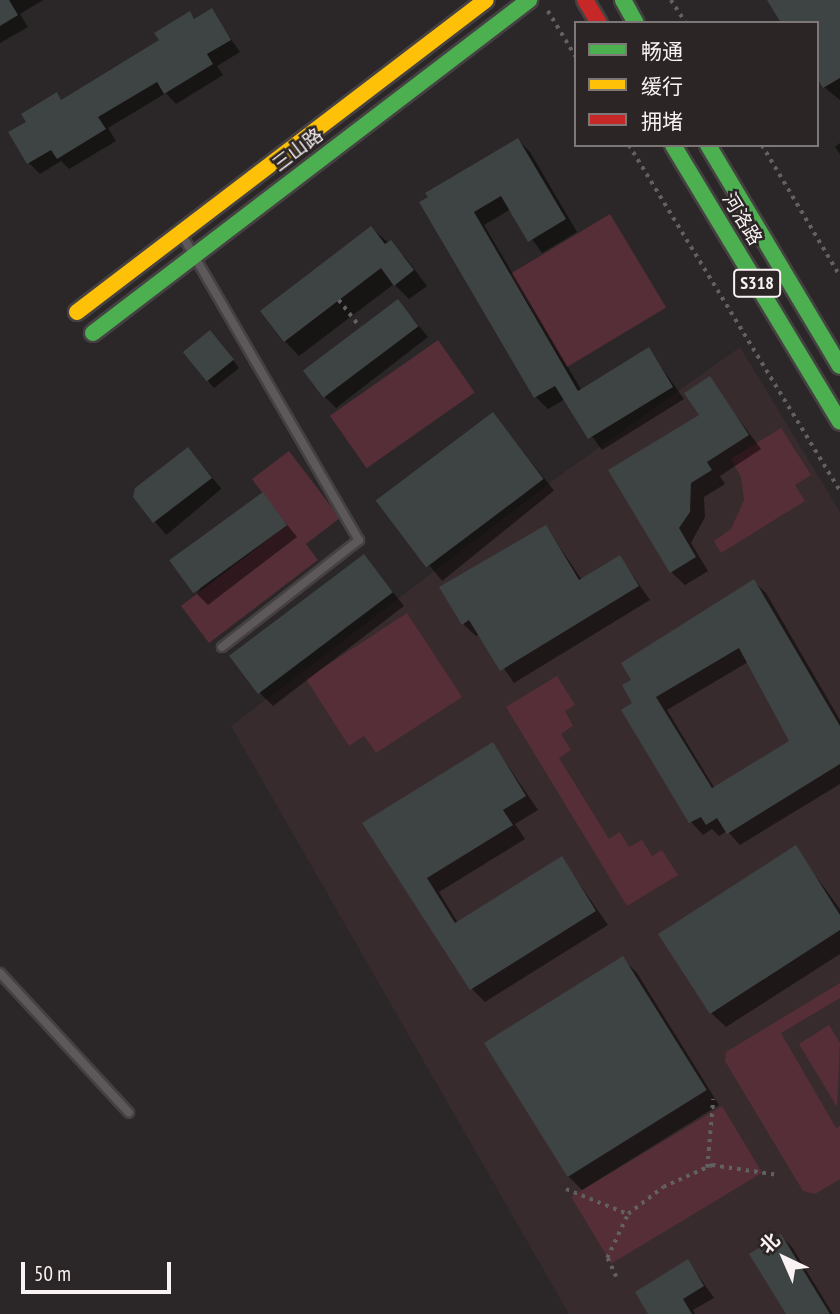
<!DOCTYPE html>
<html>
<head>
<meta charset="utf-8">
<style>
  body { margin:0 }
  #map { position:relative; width:840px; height:1314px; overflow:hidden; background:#2b2627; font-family:"PT Sans Narrow","Noto Sans SC",sans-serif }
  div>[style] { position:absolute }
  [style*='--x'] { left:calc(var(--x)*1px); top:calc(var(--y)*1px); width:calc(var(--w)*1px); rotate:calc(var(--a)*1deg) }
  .built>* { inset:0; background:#382b2d }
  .green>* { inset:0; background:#562e37; transform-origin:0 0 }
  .shadow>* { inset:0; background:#0007; transform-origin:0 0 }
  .building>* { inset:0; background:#3e4344; transform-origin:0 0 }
  .path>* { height:3.5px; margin-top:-1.75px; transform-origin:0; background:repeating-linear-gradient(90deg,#626060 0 3.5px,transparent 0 8.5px) }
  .roads { filter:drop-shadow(2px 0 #454142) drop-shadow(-2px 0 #454142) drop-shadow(0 2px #454142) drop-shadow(0 -2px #454142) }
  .lane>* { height:8px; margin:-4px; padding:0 4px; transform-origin:4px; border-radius:4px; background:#5d595a }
  .fast>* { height:16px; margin:-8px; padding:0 8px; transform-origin:8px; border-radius:8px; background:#4caf50 }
  .slow>* { height:16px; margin:-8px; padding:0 8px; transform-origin:8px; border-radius:8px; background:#ffc107 }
  .jam>* { height:16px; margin:-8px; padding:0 8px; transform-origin:8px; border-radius:8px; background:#c62828 }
  span { translate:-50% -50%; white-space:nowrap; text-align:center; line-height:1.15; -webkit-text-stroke:5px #2c2526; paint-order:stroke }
  .shield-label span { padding:2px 5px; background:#2c2526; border:2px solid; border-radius:5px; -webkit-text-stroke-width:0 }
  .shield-label { font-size:18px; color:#f9f3f4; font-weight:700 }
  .street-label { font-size:19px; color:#f9f3f4 }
  .legend { position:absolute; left:574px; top:21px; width:245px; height:126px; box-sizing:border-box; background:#2c2526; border:2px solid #7e7778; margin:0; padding:9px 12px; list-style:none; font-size:21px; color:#f9f3f4 }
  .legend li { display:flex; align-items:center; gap:14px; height:35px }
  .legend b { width:35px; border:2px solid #7e7778 }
  .north { position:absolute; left:749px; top:1223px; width:70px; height:70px; -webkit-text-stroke:5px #2c2526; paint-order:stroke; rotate:316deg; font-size:19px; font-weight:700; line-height:28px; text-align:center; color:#f9f3f4 }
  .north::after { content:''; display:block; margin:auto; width:24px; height:32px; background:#f9f3f4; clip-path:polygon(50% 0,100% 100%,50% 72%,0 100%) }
  .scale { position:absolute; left:21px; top:1262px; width:150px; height:32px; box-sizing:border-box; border:4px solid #f9f3f4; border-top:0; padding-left:9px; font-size:21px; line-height:24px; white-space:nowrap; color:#f9f3f4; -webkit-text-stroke:5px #2c2526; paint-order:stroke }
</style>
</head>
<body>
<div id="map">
  <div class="built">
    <i style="clip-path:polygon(740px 347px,840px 512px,840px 1314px,569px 1314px,231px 726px,559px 476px)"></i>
  </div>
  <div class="green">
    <i style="left:610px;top:214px;width:109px;height:116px;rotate:59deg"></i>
    <i style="left:438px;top:340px;width:64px;height:132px;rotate:55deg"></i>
    <i style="clip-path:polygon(781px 428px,811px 475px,795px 485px,805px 501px,721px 553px,714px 541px,731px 529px,744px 500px,741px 477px,731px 459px)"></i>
    <i style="clip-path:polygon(289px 451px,340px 518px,306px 544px,318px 560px,209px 643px,181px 606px,287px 525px,252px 479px)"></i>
    <i style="clip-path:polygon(407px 613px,462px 697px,376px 753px,364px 736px,349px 746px,306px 679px)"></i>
    <i style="clip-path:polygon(557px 676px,575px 705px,565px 711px,573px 726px,561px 734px,571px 750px,559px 758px,609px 839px,620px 832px,629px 847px,642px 840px,652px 856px,662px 850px,678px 875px,627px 906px,506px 707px)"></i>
    <i style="clip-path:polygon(840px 983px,840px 998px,781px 1033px,836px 1128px,840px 1126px,840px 1179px,815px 1194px,803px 1191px,725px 1061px,726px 1052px)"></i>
    <i style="clip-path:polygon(829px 1025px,840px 1043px,837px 1107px,799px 1044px)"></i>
    <i style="left:722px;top:1106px;width:78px;height:176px;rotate:59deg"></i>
  </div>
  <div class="shadow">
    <i style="clip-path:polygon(0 0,43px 0,20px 14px,28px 27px,0 43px)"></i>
    <i style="clip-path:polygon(769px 0,840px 0,840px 100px,824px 87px,817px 23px)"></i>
    <i style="clip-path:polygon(211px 11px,240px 52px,217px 66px,223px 75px,176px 104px,166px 93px,108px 128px,116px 141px,69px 169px,61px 161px,40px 174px,29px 163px,28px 122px,56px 95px,63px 101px,161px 41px,190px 14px,196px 20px)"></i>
    <i style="clip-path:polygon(518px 140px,530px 152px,577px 232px,542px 253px,511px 209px,484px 225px,582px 391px,648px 349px,684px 399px,602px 450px,565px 399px,548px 409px,536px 397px,422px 203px)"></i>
    <i style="clip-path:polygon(840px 143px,840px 154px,835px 147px)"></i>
    <i style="clip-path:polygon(371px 228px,405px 257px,427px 286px,409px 299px,394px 284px,299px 356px,285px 341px)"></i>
    <i style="clip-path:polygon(398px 301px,428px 337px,336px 408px,325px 397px)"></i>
    <i style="clip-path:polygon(217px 339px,239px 368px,214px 388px,184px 352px)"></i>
    <i style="clip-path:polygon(709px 379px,761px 449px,720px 476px,725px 484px,704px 497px,705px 517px,691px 543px,708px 571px,685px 585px,671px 572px,610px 471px,701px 416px)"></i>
    <i style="left:493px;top:415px;width:97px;height:144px;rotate:51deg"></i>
    <i style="left:188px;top:449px;width:52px;height:72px;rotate:50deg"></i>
    <i style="clip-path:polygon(262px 494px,297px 537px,208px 605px,197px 594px)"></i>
    <i style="clip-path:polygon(546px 527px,582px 580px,620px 557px,650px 600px,514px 683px,480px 634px,476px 636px,463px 624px)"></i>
    <i style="clip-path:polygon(364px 556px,404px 606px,273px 706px,260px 693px)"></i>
    <i style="clip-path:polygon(evenodd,753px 581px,766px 593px,840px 720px,840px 784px,740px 845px,727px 831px,719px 836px,712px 829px,703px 835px,691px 822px,623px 710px,635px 703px,633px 680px,753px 581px,748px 662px,792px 742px,715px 789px,667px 710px,748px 662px)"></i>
    <i style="clip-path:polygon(493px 744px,538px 810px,515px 824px,525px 839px,439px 892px,458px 923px,562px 859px,608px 925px,485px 1002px,472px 989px,365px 823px)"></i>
    <i style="clip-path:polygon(795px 848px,840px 909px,840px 954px,726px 1027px,711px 1013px)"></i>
    <i style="clip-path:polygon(623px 959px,637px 973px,719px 1105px,582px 1190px,568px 1176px)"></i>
    <i style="clip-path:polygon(781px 1236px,792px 1247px,833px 1314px,788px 1314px)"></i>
    <i style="clip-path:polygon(688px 1261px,714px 1298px,693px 1310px,695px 1314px,650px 1314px)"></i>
  </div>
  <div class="building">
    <i style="clip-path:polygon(0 0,9px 0,18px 15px,0 26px)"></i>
    <i style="clip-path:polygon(767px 0,840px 0,840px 78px,823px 88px,817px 78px,817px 23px,781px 23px)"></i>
    <i style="clip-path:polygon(212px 8px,231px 40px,207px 54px,213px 64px,164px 94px,157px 82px,98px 117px,106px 129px,57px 159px,51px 150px,27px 164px,8px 132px,26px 122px,21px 114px,57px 92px,61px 100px,159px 40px,154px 33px,190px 11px,194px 19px)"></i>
    <i style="clip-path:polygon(518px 138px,566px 219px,528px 242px,501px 196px,474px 212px,578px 391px,649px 347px,673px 387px,588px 439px,555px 386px,534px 398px,419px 202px,428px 197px,425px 193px)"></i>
    <i style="clip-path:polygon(371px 226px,385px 244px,391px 240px,414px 270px,394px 286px,381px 268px,284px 342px,260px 311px)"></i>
    <i style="left:398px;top:299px;width:34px;height:119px;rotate:53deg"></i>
    <i style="left:210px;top:330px;width:38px;height:35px;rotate:51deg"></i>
    <i style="clip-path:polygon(710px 376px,749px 435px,707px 462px,712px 470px,691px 483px,690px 512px,679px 528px,696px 557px,670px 573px,608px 470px,699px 415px,684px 393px)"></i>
    <i style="left:493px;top:412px;width:84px;height:147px;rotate:53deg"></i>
    <i style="clip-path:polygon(188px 447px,212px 478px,153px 523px,133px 497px,135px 488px)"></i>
    <i style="left:263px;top:492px;width:41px;height:116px;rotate:54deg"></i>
    <i style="clip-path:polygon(546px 525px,579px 580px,620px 555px,639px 586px,500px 671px,469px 620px,462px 625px,439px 587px)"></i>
    <i style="left:364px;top:554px;width:48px;height:169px;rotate:53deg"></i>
    <i style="clip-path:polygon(evenodd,754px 579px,840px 726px,840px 764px,727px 834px,717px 818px,706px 825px,701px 817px,689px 823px,621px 710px,632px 703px,622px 685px,631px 680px,621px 663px,754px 579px,739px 648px,789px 741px,712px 788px,656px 697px,739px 648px)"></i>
    <i style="clip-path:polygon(493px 742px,526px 796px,503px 810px,513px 825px,427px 878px,455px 923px,562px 856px,596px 911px,470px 990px,362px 823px)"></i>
    <i style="clip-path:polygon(796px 845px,840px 915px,840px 930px,710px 1014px,658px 934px)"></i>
    <i style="left:623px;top:956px;width:158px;height:164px;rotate:58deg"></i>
    <i style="clip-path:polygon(781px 1234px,830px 1314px,786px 1314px,749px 1254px)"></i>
    <i style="clip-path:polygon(688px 1259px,704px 1286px,683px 1299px,692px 1314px,648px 1314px,635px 1292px)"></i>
  </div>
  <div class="path">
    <i style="--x:671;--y:0;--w:27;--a:57"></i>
    <i style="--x:548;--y:11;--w:54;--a:58.7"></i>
    <i style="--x:629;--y:145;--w:405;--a:58.6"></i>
    <i style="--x:762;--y:145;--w:152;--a:59.2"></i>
    <i style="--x:339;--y:300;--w:34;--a:52"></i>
    <i style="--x:707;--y:1168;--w:69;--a:-85"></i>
    <i style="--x:566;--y:1189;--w:67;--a:22"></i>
    <i style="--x:616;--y:1277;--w:21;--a:-115"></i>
    <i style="--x:607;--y:1258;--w:49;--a:-64.5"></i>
    <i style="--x:628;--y:1214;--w:44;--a:-37.6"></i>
    <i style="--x:663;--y:1187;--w:54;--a:-24.2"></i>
    <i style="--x:712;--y:1165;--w:67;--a:8.6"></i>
  </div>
  <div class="roads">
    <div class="lane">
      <i style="--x:182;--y:235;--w:353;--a:59.9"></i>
      <i style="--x:359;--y:540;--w:174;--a:142"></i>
      <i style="--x:0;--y:973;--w:190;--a:47.3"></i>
    </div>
    <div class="fast">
      <i style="--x:623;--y:0;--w:26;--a:61"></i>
      <i style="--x:673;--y:145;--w:323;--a:58.9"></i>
      <i style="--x:708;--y:145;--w:257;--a:59.2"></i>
      <i style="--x:93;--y:333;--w:549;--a:-37.37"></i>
    </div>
    <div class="slow">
      <i style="--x:77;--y:312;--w:514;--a:-37.34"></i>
    </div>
    <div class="jam">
      <i style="--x:585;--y:0;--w:27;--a:59"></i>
    </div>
  </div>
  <div class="shield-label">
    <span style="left:757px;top:283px">S318</span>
  </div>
  <div class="street-label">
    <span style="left:298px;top:150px;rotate:-37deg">三山路</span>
    <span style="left:742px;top:219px;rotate:59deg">河洛路</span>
  </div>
  <ul class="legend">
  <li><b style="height:9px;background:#4caf50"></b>畅通</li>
  <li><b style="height:9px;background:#ffc107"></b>缓行</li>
  <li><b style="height:9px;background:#c62828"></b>拥堵</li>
  </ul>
  <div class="north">北</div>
  <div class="scale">50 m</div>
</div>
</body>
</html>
